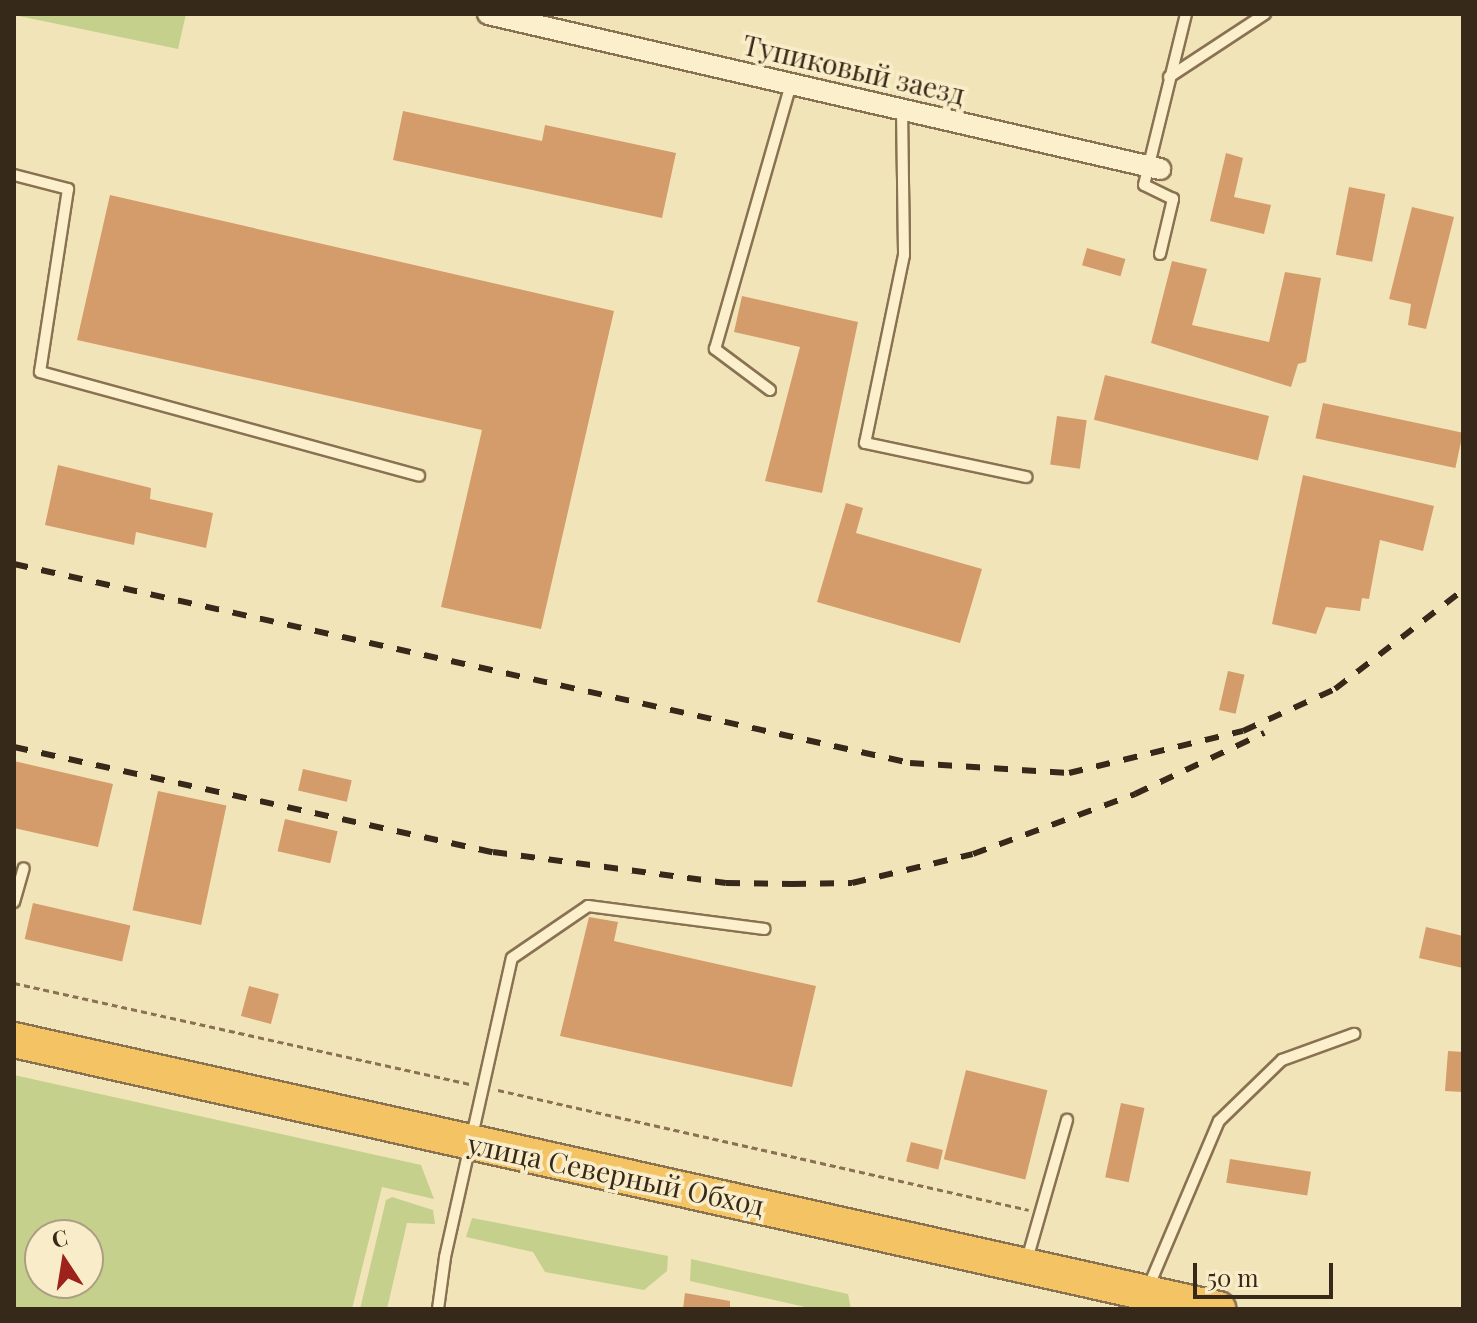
<!DOCTYPE html>
<html>
<head>
<meta charset="utf-8">
<style>
  body { margin:0 }
  #map { position:relative; width:1477px; height:1323px; overflow:hidden; background:#f2e4b9; font-family:"Playfair Display",serif }
  div>[style] { position:absolute }
  [style*='--x'] { left:calc(var(--x)*1px); top:calc(var(--y)*1px); width:calc(var(--w)*1px); rotate:calc(var(--a)*1deg) }
  .green>* { inset:0; background:#c5d08c }
  .building>* { inset:0; background:#d49c6a; transform-origin:0 0 }
  .path>* { height:3px; margin-top:-1.5px; transform-origin:0; background:repeating-linear-gradient(90deg,#897252 0 6px,transparent 0 10px) }
  .roads { filter:drop-shadow(2px 0 #897252) drop-shadow(-2px 0 #897252) drop-shadow(0 2px #897252) drop-shadow(0 -2px #897252) }
  .service>* { height:10px; margin:-5px; padding:0 5px; transform-origin:5px; border-radius:5px; background:#fcf0cc }
  .minor>* { height:20px; margin:-10px; padding:0 10px; transform-origin:10px; border-radius:10px; background:#fcf0cc }
  .trunk>* { height:34px; margin:-17px; padding:0 17px; transform-origin:17px; border-radius:17px; background:#f4c464 }
  .rail>* { height:6px; margin-top:-3px; transform-origin:0; background:repeating-linear-gradient(90deg,#372919 0 14px,transparent 0 28px) }
  span { translate:-50% -50%; white-space:nowrap; text-align:center; line-height:1.15; -webkit-text-stroke:7px #f9edc9; paint-order:stroke }
  .street-label { font-size:28px; color:#372919 }
  .frame { position:absolute; inset:0; border:16px solid #372919; pointer-events:none }
  .north { position:absolute; left:24px; top:1219px; width:80px; height:80px; box-sizing:border-box; background:#f9edc9; border:2px solid #ab9f83; border-radius:50%; rotate:348deg; font-size:22px; font-weight:700; line-height:32px; text-align:center; color:#372919 }
  .north::after { content:''; display:block; margin:auto; width:28px; height:36px; background:#9e221c; clip-path:polygon(50% 0,100% 100%,50% 72%,0 100%) }
  .scale { position:absolute; left:1193px; top:1263px; width:140px; height:36px; box-sizing:border-box; border:4px solid #372919; border-top:0; padding-left:10px; font-size:24px; line-height:28px; white-space:nowrap; color:#372919; -webkit-text-stroke:6px #f9edc9; paint-order:stroke }
</style>
</head>
<body>
<div id="map">
  <div class="green">
    <i style="clip-path:polygon(186px 14px,178px 49px,14px 15px,14px 14px)"></i>
    <i style="clip-path:polygon(evenodd,14px 1075px,421px 1165px,434px 1199px,382px 1187px,352px 1309px,14px 1309px,14px 1075px,88px 1235px,88px 1283px,40px 1283px,40px 1235px,88px 1235px)"></i>
    <i style="clip-path:polygon(392px 1197px,433px 1210px,435px 1224px,407px 1223px,387px 1309px,360px 1309px,386px 1200px)"></i>
    <i style="clip-path:polygon(472px 1218px,668px 1256px,667px 1271px,644px 1290px,545px 1272px,533px 1252px,466px 1237px)"></i>
    <i style="clip-path:polygon(691px 1259px,848px 1294px,851px 1309px,814px 1309px,690px 1281px)"></i>
  </div>
  <div class="building">
    <i style="clip-path:polygon(403px 111px,542px 141px,545px 125px,676px 153px,662px 218px,393px 160px)"></i>
    <i style="clip-path:polygon(1226px 153px,1243px 158px,1234px 197px,1271px 205px,1264px 234px,1210px 221px)"></i>
    <i style="left:1349px;top:187px;width:37px;height:69px;rotate:11deg"></i>
    <i style="clip-path:polygon(110px 195px,614px 311px,541px 629px,441px 607px,482px 430px,77px 340px)"></i>
    <i style="clip-path:polygon(1412px 207px,1454px 217px,1426px 329px,1408px 325px,1411px 304px,1389px 299px)"></i>
    <i style="left:1087px;top:248px;width:40px;height:18px;rotate:16deg"></i>
    <i style="clip-path:polygon(1172px 261px,1207px 269px,1192px 325px,1269px 342px,1285px 272px,1321px 278px,1306px 362px,1298px 364px,1291px 387px,1151px 343px)"></i>
    <i style="clip-path:polygon(742px 296px,858px 322px,822px 493px,765px 481px,800px 347px,734px 332px)"></i>
    <i style="left:1105px;top:375px;width:169px;height:46px;rotate:14deg"></i>
    <i style="left:1323px;top:403px;width:143px;height:36px;rotate:12deg"></i>
    <i style="left:1057px;top:416px;width:30px;height:49px;rotate:8deg"></i>
    <i style="clip-path:polygon(58px 465px,151px 488px,150px 499px,213px 513px,206px 548px,136px 532px,134px 545px,45px 525px)"></i>
    <i style="clip-path:polygon(1303px 475px,1434px 506px,1423px 551px,1380px 540px,1369px 599px,1362px 598px,1360px 611px,1326px 607px,1316px 634px,1272px 624px)"></i>
    <i style="clip-path:polygon(846px 503px,863px 508px,856px 533px,982px 569px,960px 643px,817px 602px)"></i>
    <i style="left:1228px;top:671px;width:17px;height:40px;rotate:13deg"></i>
    <i style="clip-path:polygon(14px 761px,113px 784px,98px 847px,14px 828px)"></i>
    <i style="left:303px;top:769px;width:50px;height:22px;rotate:13deg"></i>
    <i style="left:158px;top:791px;width:70px;height:122px;rotate:12deg"></i>
    <i style="left:285px;top:819px;width:54px;height:33px;rotate:13deg"></i>
    <i style="left:33px;top:903px;width:100px;height:37px;rotate:13deg"></i>
    <i style="clip-path:polygon(589px 917px,618px 922px,614px 941px,816px 986px,792px 1087px,560px 1036px)"></i>
    <i style="clip-path:polygon(1426px 927px,1463px 936px,1463px 968px,1419px 958px)"></i>
    <i style="left:249px;top:986px;width:31px;height:31px;rotate:15deg"></i>
    <i style="clip-path:polygon(1448px 1051px,1463px 1052px,1463px 1092px,1445px 1091px)"></i>
    <i style="left:966px;top:1070px;width:84px;height:92px;rotate:14deg"></i>
    <i style="left:1121px;top:1103px;width:24px;height:76px;rotate:12deg"></i>
    <i style="left:911px;top:1142px;width:33px;height:20px;rotate:14deg"></i>
    <i style="left:1230px;top:1159px;width:82px;height:24px;rotate:9deg"></i>
    <i style="clip-path:polygon(685px 1293px,730px 1301px,730px 1309px,683px 1309px)"></i>
  </div>
  <div class="path">
    <i style="--x:14;--y:983;--w:468;--a:12.5"></i>
    <i style="--x:498;--y:1090;--w:544;--a:12.73"></i>
  </div>
  <div class="roads">
    <div class="service">
      <i style="--x:1169;--y:77;--w:115;--a:-33.3"></i>
      <i style="--x:902;--y:109;--w:146;--a:89.2"></i>
      <i style="--x:904;--y:255;--w:192;--a:101.7"></i>
      <i style="--x:865;--y:443;--w:165;--a:11.9"></i>
      <i style="--x:14;--y:175;--w:56;--a:14.5"></i>
      <i style="--x:68;--y:189;--w:185;--a:98.7"></i>
      <i style="--x:40;--y:372;--w:393;--a:15.3"></i>
      <i style="--x:1160;--y:254;--w:57;--a:-76.7"></i>
      <i style="--x:1173;--y:199;--w:32;--a:-154"></i>
      <i style="--x:1144;--y:185;--w:176;--a:-76.2"></i>
      <i style="--x:770;--y:390;--w:69;--a:-143.3"></i>
      <i style="--x:715;--y:349;--w:276;--a:-74"></i>
      <i style="--x:14;--y:902;--w:35;--a:-74"></i>
      <i style="--x:1026;--y:1263;--w:149;--a:-74"></i>
      <i style="--x:1148;--y:1288;--w:181;--a:-67"></i>
      <i style="--x:1219;--y:1121;--w:88;--a:-44.1"></i>
      <i style="--x:1282;--y:1060;--w:77;--a:-19.9"></i>
      <i style="--x:438;--y:1309;--w:52;--a:-82.3"></i>
      <i style="--x:445;--y:1257;--w:306;--a:-77.4"></i>
      <i style="--x:512;--y:958;--w:92;--a:-34.4"></i>
      <i style="--x:588;--y:906;--w:178;--a:7.4"></i>
    </div>
    <div class="minor">
      <i style="--x:488;--y:14;--w:690;--a:12.99"></i>
    </div>
    <div class="trunk">
      <i style="--x:14;--y:1040;--w:1234;--a:12.59"></i>
    </div>
  </div>
  <div class="rail">
    <i style="--x:14;--y:564;--w:918;--a:12.52"></i>
    <i style="--x:910;--y:763;--w:159;--a:3.6"></i>
    <i style="--x:1069;--y:773;--w:179;--a:-13.6"></i>
    <i style="--x:1243;--y:731;--w:101;--a:-24.5"></i>
    <i style="--x:1335;--y:689;--w:162;--a:-37.7"></i>
    <i style="--x:14;--y:747;--w:490;--a:12.4"></i>
    <i style="--x:493;--y:852;--w:235;--a:7.6"></i>
    <i style="--x:726;--y:883;--w:66;--a:0.9"></i>
    <i style="--x:792;--y:884;--w:60;--a:-1"></i>
    <i style="--x:852;--y:883;--w:124;--a:-13.5"></i>
    <i style="--x:973;--y:854;--w:173;--a:-20.3"></i>
    <i style="--x:1135;--y:794;--w:143;--a:-25.3"></i>
  </div>
  <div class="street-label">
    <span style="left:854px;top:69px;rotate:13deg">Тупиковый заезд</span>
    <span style="left:616px;top:1174px;rotate:12deg">улица Северный Обход</span>
  </div>
  <div class="frame"></div>
  <div class="north">С</div>
  <div class="scale">50 m</div>
</div>
</body>
</html>
